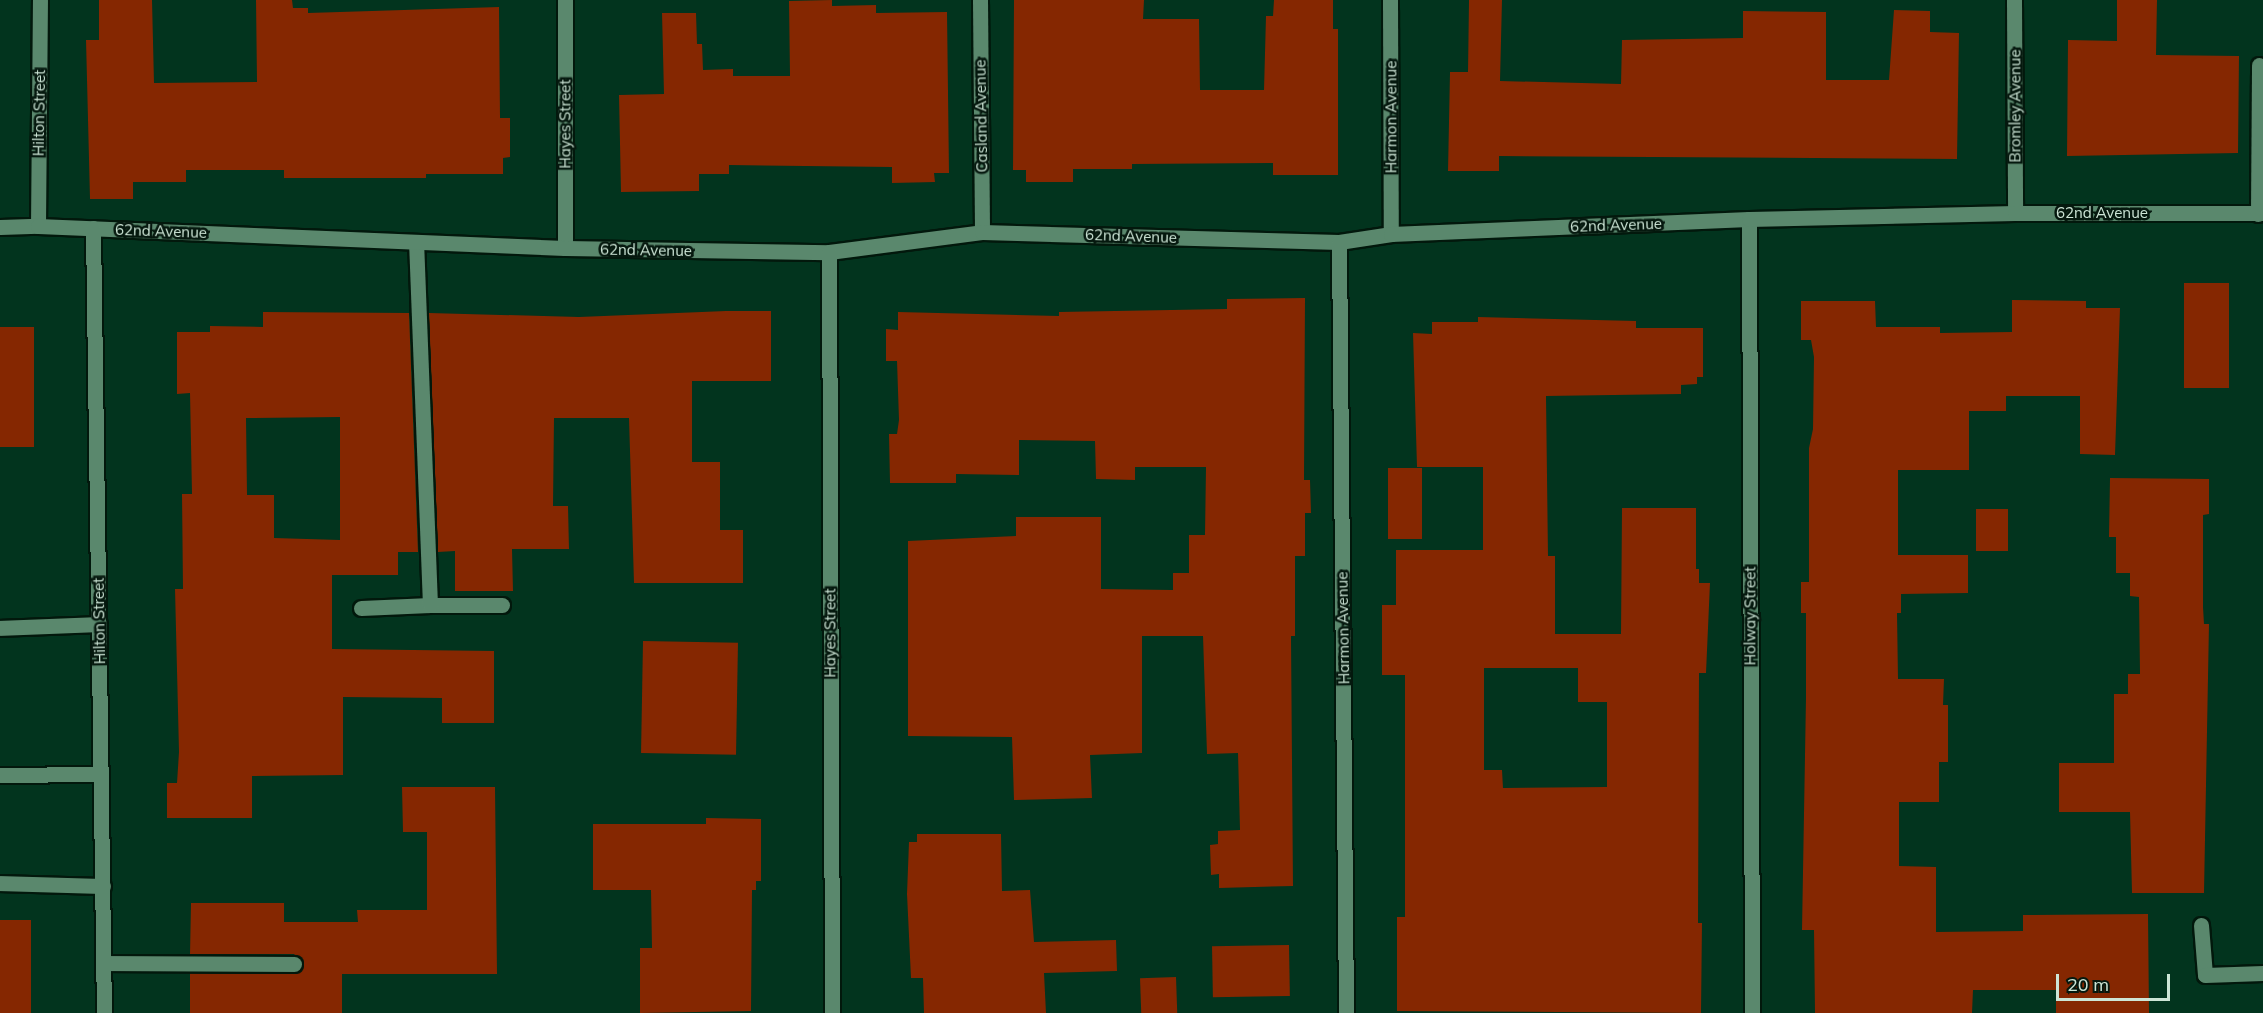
<!DOCTYPE html>
<html>
<head>
<meta charset="utf-8">
<style>
  body { margin:0 }
  #map { position:relative; width:2263px; height:1013px; overflow:hidden; background:#02341e; font-family:Mulish,sans-serif }
  div>[style] { position:absolute }
  [style*='--x'] { left:calc(var(--x)*1px); top:calc(var(--y)*1px); width:calc(var(--w)*1px); rotate:calc(var(--a)*1deg) }
  .building>* { inset:0; background:#852701; transform-origin:0 0 }
  .roads { filter:drop-shadow(2px 0 #02180c) drop-shadow(-2px 0 #02180c) drop-shadow(0 2px #02180c) drop-shadow(0 -2px #02180c) }
  .lane>* { height:15px; margin:-7.5px; padding:0 7.5px; transform-origin:7.5px; border-radius:7.5px; background:#5a886d }
  .street>* { height:15px; margin:-7.5px; padding:0 7.5px; transform-origin:7.5px; border-radius:7.5px; background:#5a886d }
  span { translate:-50% -50%; white-space:nowrap; text-align:center; line-height:1.15; -webkit-text-stroke:5px #05180e; paint-order:stroke }
  .street-label { font-size:15px; color:#cde5d6 }
  .scale { position:absolute; left:2056px; top:974px; width:114px; height:27px; box-sizing:border-box; border:3px solid #cde5d6; border-top:0; padding-left:8px; font-size:18px; line-height:21px; white-space:nowrap; color:#cde5d6; -webkit-text-stroke:4px #05180e; paint-order:stroke }
</style>
</head>
<body>
<div id="map">
  <div class="building">
    <i style="clip-path:polygon(99px 0,152px 0,154px 83px,257px 82px,256px 0,292px 0,293px 8px,308px 8px,308px 13px,499px 7px,500px 118px,510px 118px,510px 157px,503px 158px,503px 174px,426px 174px,426px 178px,284px 178px,284px 170px,186px 170px,186px 182px,133px 182px,133px 199px,90px 199px,86px 40px,99px 40px)"></i>
    <i style="clip-path:polygon(832px 0,832px 6px,876px 5px,876px 13px,947px 12px,949px 173px,934px 173px,935px 182px,892px 183px,892px 167px,729px 165px,729px 174px,699px 174px,699px 191px,621px 192px,619px 95px,664px 94px,662px 13px,696px 13px,697px 44px,702px 44px,703px 70px,733px 69px,733px 76px,790px 76px,789px 1px)"></i>
    <i style="clip-path:polygon(1014px 0,1144px 0,1143px 19px,1199px 19px,1200px 90px,1264px 90px,1266px 16px,1273px 16px,1274px 0,1333px 0,1333px 29px,1338px 29px,1338px 175px,1273px 175px,1273px 163px,1132px 164px,1132px 169px,1073px 169px,1073px 182px,1026px 182px,1026px 170px,1013px 170px)"></i>
    <i style="clip-path:polygon(1469px 0,1502px 0,1500px 81px,1621px 84px,1622px 40px,1743px 38px,1743px 11px,1826px 12px,1826px 80px,1889px 80px,1894px 10px,1930px 11px,1930px 32px,1959px 33px,1957px 159px,1499px 156px,1499px 171px,1448px 171px,1450px 72px,1468px 72px)"></i>
    <i style="clip-path:polygon(2117px 0,2157px 0,2156px 55px,2239px 56px,2238px 153px,2067px 156px,2068px 40px,2117px 41px)"></i>
    <i style="left:2184px;top:283px;width:45px;height:105px"></i>
    <i style="clip-path:polygon(1305px 298px,1304px 480px,1310px 480px,1311px 513px,1305px 513px,1305px 556px,1295px 556px,1295px 636px,1291px 636px,1293px 886px,1219px 888px,1219px 874px,1211px 875px,1210px 845px,1218px 844px,1218px 831px,1240px 830px,1238px 753px,1207px 754px,1203px 636px,1142px 636px,1142px 753px,1090px 755px,1092px 798px,1014px 800px,1012px 737px,908px 736px,908px 541px,1016px 536px,1016px 517px,1101px 517px,1101px 589px,1173px 590px,1173px 573px,1189px 573px,1189px 535px,1205px 535px,1206px 467px,1135px 467px,1135px 480px,1096px 479px,1095px 441px,1019px 440px,1019px 475px,956px 474px,956px 483px,890px 483px,889px 434px,897px 434px,899px 420px,897px 361px,886px 361px,886px 329px,898px 330px,898px 312px,1059px 316px,1059px 312px,1227px 309px,1227px 299px)"></i>
    <i style="clip-path:polygon(2012px 300px,2086px 301px,2086px 308px,2120px 308px,2115px 455px,2080px 454px,2080px 396px,2006px 396px,2006px 411px,1969px 411px,1969px 470px,1898px 470px,1898px 555px,1968px 555px,1968px 593px,1901px 594px,1901px 613px,1897px 613px,1898px 679px,1944px 679px,1943px 705px,1948px 705px,1948px 762px,1939px 762px,1939px 802px,1899px 802px,1899px 866px,1936px 867px,1936px 932px,2023px 931px,2023px 915px,2148px 914px,2149px 1013px,2056px 1013px,2056px 990px,1973px 990px,1972px 1013px,1815px 1013px,1814px 930px,1802px 930px,1806px 697px,1806px 613px,1801px 613px,1801px 582px,1809px 582px,1809px 448px,1813px 429px,1814px 357px,1811px 340px,1801px 340px,1801px 301px,1875px 301px,1876px 327px,1940px 327px,1940px 333px,2012px 332px)"></i>
    <i style="clip-path:polygon(726px 311px,771px 311px,771px 381px,692px 381px,692px 462px,720px 462px,720px 530px,743px 530px,743px 583px,634px 583px,629px 418px,554px 418px,553px 506px,568px 506px,569px 549px,512px 549px,513px 591px,455px 591px,455px 551px,438px 552px,429px 313px,579px 317px)"></i>
    <i style="clip-path:polygon(evenodd,263px 312px,409px 313px,418px 552px,398px 552px,398px 575px,332px 575px,332px 649px,494px 651px,494px 723px,442px 723px,442px 698px,343px 697px,343px 775px,252px 776px,252px 818px,167px 818px,167px 783px,177px 783px,179px 752px,175px 589px,183px 589px,182px 494px,192px 494px,190px 393px,177px 394px,177px 332px,210px 332px,210px 326px,263px 327px,263px 312px,340px 417px,340px 540px,274px 538px,274px 495px,247px 495px,246px 418px,340px 417px)"></i>
    <i style="clip-path:polygon(evenodd,1478px 317px,1636px 321px,1636px 328px,1703px 328px,1703px 377px,1697px 377px,1697px 384px,1681px 385px,1681px 394px,1546px 396px,1548px 556px,1555px 556px,1555px 634px,1621px 634px,1622px 508px,1696px 508px,1696px 569px,1699px 569px,1699px 583px,1710px 583px,1706px 673px,1699px 673px,1698px 923px,1702px 923px,1701px 1013px,1397px 1011px,1397px 917px,1405px 917px,1405px 675px,1382px 675px,1382px 605px,1396px 605px,1396px 550px,1483px 550px,1483px 467px,1417px 467px,1413px 333px,1432px 334px,1432px 322px,1478px 322px,1478px 317px,1484px 668px,1578px 668px,1578px 702px,1607px 702px,1607px 787px,1503px 788px,1502px 770px,1484px 770px,1484px 668px)"></i>
    <i style="left:34px;top:327px;width:120px;height:34px;rotate:90deg"></i>
    <i style="left:1388px;top:468px;width:34px;height:71px"></i>
    <i style="clip-path:polygon(2110px 478px,2209px 479px,2209px 514px,2203px 515px,2203px 607px,2204px 624px,2209px 624px,2204px 893px,2132px 893px,2130px 812px,2059px 812px,2059px 763px,2114px 763px,2114px 694px,2128px 694px,2128px 674px,2140px 674px,2139px 597px,2130px 596px,2130px 573px,2116px 573px,2116px 537px,2109px 537px)"></i>
    <i style="left:1976px;top:509px;width:32px;height:42px"></i>
    <i style="left:643px;top:641px;width:95px;height:112px;rotate:1deg"></i>
    <i style="clip-path:polygon(402px 787px,495px 787px,497px 974px,342px 974px,342px 1013px,190px 1013px,190px 973px,294px 974px,304px 965px,294px 954px,190px 954px,191px 903px,284px 903px,284px 922px,358px 922px,357px 910px,427px 910px,427px 832px,403px 832px)"></i>
    <i style="clip-path:polygon(706px 818px,761px 819px,761px 881px,756px 881px,756px 890px,752px 890px,751px 1011px,640px 1013px,640px 948px,652px 948px,651px 890px,593px 890px,593px 824px,706px 824px)"></i>
    <i style="clip-path:polygon(917px 834px,1001px 834px,1002px 891px,1030px 890px,1034px 942px,1116px 940px,1117px 971px,1044px 973px,1046px 1013px,924px 1013px,923px 978px,911px 978px,907px 894px,909px 842px,917px 842px)"></i>
    <i style="left:0;top:920px;width:31px;height:93px"></i>
    <i style="left:1289px;top:945px;width:51px;height:77px;rotate:89deg"></i>
    <i style="left:1176px;top:977px;width:36px;height:36px;rotate:88deg"></i>
  </div>
  <div class="roads">
    <div class="lane">
      <i style="--x:2258;--y:214;--w:149;--a:-89.6"></i>
      <i style="--x:430;--y:605;--w:72;--a:0"></i>
      <i style="--x:361;--y:608;--w:69;--a:-2.5"></i>
      <i style="--x:430;--y:605;--w:363;--a:-92.2"></i>
      <i style="--x:0;--y:628;--w:99;--a:-2.3"></i>
      <i style="--x:0;--y:775;--w:101;--a:-0.6"></i>
      <i style="--x:0;--y:883;--w:103;--a:1.7"></i>
      <i style="--x:2201;--y:925;--w:50;--a:85.4"></i>
      <i style="--x:2205;--y:975;--w:58;--a:-2"></i>
      <i style="--x:104;--y:963;--w:190;--a:0.3"></i>
    </div>
    <div class="street">
      <i style="--x:565;--y:0;--w:248;--a:90"></i>
      <i style="--x:980;--y:0;--w:232;--a:89.5"></i>
      <i style="--x:1390;--y:0;--w:234;--a:89.8"></i>
      <i style="--x:2014;--y:0;--w:213;--a:89.7"></i>
      <i style="--x:1749;--y:219;--w:794;--a:89.78"></i>
      <i style="--x:38;--y:226;--w:226;--a:-89.5"></i>
      <i style="--x:0;--y:227;--w:38;--a:-2"></i>
      <i style="--x:38;--y:226;--w:527;--a:2.39"></i>
      <i style="--x:565;--y:248;--w:264;--a:0.9"></i>
      <i style="--x:829;--y:252;--w:154;--a:-7.4"></i>
      <i style="--x:982;--y:232;--w:357;--a:1.6"></i>
      <i style="--x:1339;--y:242;--w:53;--a:-8.7"></i>
      <i style="--x:1391;--y:234;--w:358;--a:-2.4"></i>
      <i style="--x:1749;--y:219;--w:266;--a:-1.3"></i>
      <i style="--x:2015;--y:213;--w:248;--a:0"></i>
      <i style="--x:93;--y:228;--w:785;--a:89.2"></i>
      <i style="--x:1339;--y:242;--w:771;--a:89.48"></i>
      <i style="--x:829;--y:252;--w:761;--a:89.77"></i>
    </div>
  </div>
  <div class="street-label">
    <span style="left:2015px;top:106px;rotate:-90deg">Bromley Avenue</span>
    <span style="left:39px;top:113px;rotate:-89deg">Hilton Street</span>
    <span style="left:981px;top:116px;rotate:-91deg">Casland Avenue</span>
    <span style="left:1391px;top:117px;rotate:-90deg">Harmon Avenue</span>
    <span style="left:565px;top:124px;rotate:-90deg">Hayes Street</span>
    <span style="left:2102px;top:213px">62nd Avenue</span>
    <span style="left:1616px;top:225px;rotate:-2deg">62nd Avenue</span>
    <span style="left:161px;top:231px;rotate:2deg">62nd Avenue</span>
    <span style="left:1131px;top:236px;rotate:2deg">62nd Avenue</span>
    <span style="left:646px;top:250px;rotate:1deg">62nd Avenue</span>
    <span style="left:1750px;top:616px;rotate:-90deg">Holway Street</span>
    <span style="left:99px;top:621px;rotate:-91deg">Hilton Street</span>
    <span style="left:1343px;top:628px;rotate:-91deg">Harmon Avenue</span>
    <span style="left:830px;top:633px;rotate:-90deg">Hayes Street</span>
  </div>
  <div class="scale">20 m</div>
</div>
</body>
</html>
